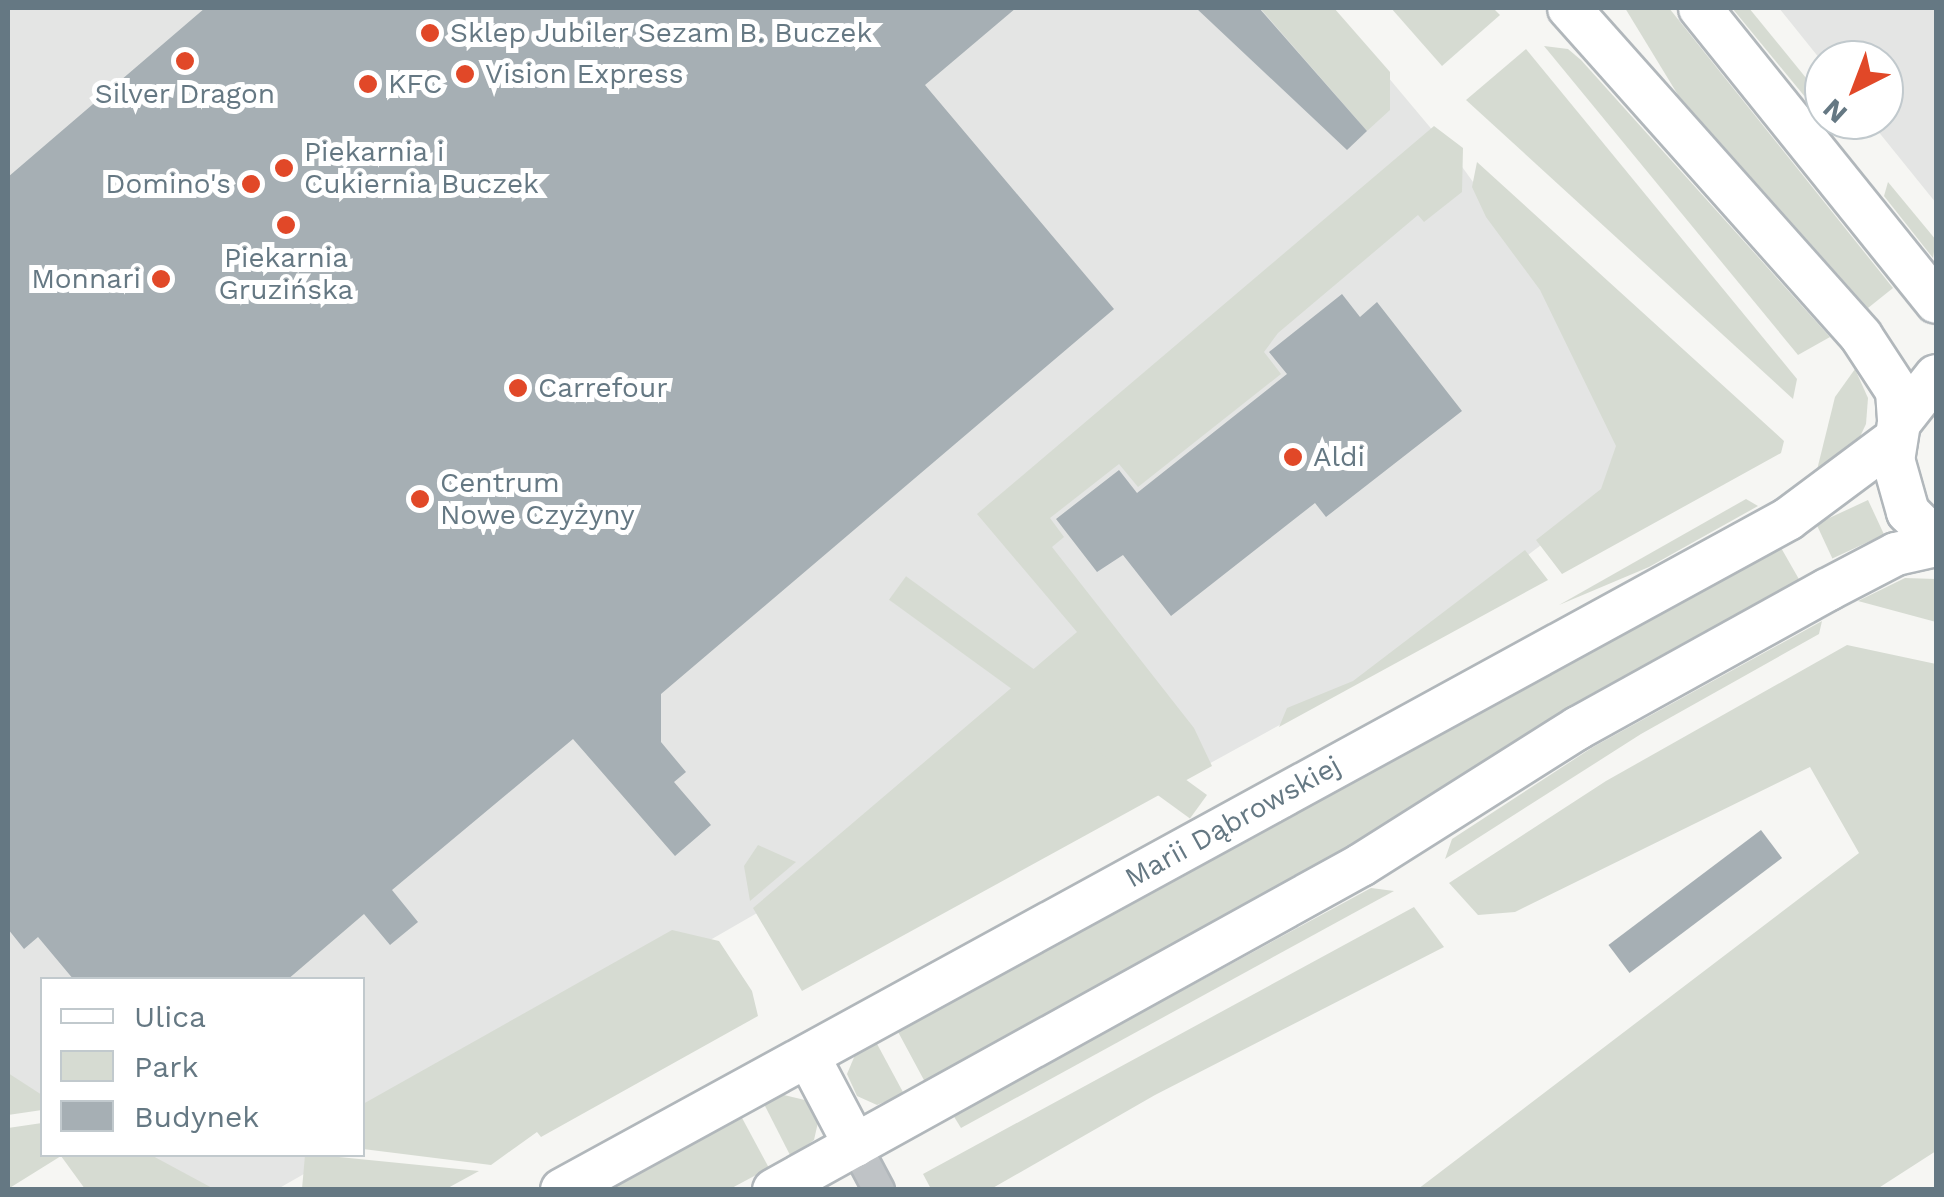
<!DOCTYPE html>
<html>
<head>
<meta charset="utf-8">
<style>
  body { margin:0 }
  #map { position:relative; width:1944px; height:1197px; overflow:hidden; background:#f6f6f3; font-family:"Work Sans",sans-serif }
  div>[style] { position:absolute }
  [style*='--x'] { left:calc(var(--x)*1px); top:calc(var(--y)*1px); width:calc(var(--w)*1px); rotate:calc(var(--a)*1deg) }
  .built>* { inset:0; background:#e4e5e4 }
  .green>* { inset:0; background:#d6dbd2; transform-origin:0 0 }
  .building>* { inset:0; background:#a6afb4; transform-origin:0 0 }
  .roads { filter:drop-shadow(2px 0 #b1b7bb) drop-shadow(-2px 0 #b1b7bb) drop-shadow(0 2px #b1b7bb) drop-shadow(0 -2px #b1b7bb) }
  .street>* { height:30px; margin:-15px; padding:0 15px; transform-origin:15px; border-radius:15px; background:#bfc3c6 }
  .secondary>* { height:42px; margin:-21px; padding:0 21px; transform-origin:21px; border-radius:21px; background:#fff }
  .dots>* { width:28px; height:28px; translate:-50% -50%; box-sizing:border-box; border:5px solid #fff; border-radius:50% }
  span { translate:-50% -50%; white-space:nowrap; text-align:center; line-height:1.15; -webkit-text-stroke:10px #fff; paint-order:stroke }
  .poi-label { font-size:28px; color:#657883 }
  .left { translate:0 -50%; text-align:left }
  .right { translate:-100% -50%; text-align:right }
  .street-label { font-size:28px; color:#657883 }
  .frame { position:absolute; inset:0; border:10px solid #657883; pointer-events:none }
  .legend { position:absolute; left:40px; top:977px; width:325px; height:180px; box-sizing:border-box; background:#fff; border:2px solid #c1c9cd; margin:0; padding:12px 18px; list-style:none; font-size:30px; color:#657883 }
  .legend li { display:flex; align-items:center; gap:20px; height:50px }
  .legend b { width:50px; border:2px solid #c1c9cd }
  .north { position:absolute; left:1804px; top:40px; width:100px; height:100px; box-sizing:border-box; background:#fff; border:2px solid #c1c9cd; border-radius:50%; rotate:222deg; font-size:28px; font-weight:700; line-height:40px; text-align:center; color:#657883 }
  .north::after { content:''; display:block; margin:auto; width:35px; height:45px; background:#e14828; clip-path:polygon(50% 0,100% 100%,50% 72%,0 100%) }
</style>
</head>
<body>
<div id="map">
  <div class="built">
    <i style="clip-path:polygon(8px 8px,1330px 8px,1455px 157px,1545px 282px,1624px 437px,1628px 479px,1367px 677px,1205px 766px,776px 902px,363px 1140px,362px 980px,42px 980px,42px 1103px,8px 1081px)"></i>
    <i style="clip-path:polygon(1779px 8px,1936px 8px,1936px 203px,1869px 120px,1884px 120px,1884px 60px,1824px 64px)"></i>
    <i style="clip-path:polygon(124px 1155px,337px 1155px,276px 1190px,179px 1189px)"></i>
  </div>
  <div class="green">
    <i style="clip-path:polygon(1260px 8px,1334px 8px,1390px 72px,1390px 110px,1367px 131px)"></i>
    <i style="clip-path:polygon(1391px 8px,1493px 8px,1500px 15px,1442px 66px)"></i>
    <i style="clip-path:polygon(1625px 8px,1669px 8px,1893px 288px,1868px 308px,1678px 95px)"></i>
    <i style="clip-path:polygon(1732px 8px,1749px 8px,1824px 100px,1824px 120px)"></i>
    <i style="clip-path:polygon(1544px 46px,1568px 49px,1581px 60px,1830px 337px,1798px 355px)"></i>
    <i style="clip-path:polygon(1526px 49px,1797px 379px,1793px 399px,1466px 100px)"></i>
    <i style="clip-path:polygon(1434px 126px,1463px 148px,1462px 192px,1424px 222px,1418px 215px,1278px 333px,1264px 352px,1281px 374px,1138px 487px,1119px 464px,1050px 518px,1064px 537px,1052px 547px,1194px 728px,1212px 766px,802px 991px,753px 908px,1077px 632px,977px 514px)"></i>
    <i style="clip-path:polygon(1477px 162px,1784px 441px,1781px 453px,1562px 574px,1536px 540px,1601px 489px,1616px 446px,1540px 290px,1486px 217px,1472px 187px)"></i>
    <i style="clip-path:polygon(1888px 182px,1936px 240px,1933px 258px,1884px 196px)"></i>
    <i style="clip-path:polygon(1855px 369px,1868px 398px,1866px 424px,1858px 441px,1816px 474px,1835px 397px)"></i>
    <i style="clip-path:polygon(1746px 499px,1758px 506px,1649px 567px,1559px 605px)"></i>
    <i style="left:1868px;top:500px;width:38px;height:57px;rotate:65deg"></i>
    <i style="clip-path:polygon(1780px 546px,1800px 581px,1596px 693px,1331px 859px,925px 1082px,897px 1030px)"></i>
    <i style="clip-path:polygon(1525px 550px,1548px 580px,1279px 727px,1287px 708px,1353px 681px)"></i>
    <i style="clip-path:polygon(1905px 578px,1936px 579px,1936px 622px,1858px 601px)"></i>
    <i style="clip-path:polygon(1822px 621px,1819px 634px,1641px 734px,1445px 859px,1452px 839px,1593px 747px)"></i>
    <i style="clip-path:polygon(1847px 645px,1936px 664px,1936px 1151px,1877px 1189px,1418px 1189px,1859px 853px,1810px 767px,1515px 912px,1478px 915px,1449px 883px,1606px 781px)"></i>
    <i style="left:1207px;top:795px;width:29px;height:372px;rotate:126deg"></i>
    <i style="clip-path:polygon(758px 845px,796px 862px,750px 901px,744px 866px)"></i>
    <i style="clip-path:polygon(1371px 888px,1394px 891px,961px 1128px,953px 1115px)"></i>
    <i style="clip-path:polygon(1414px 907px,1444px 947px,1155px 1095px,991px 1189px,931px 1189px,923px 1174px)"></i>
    <i style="clip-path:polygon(672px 930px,719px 941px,752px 991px,758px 1016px,541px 1137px,537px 1132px,491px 1165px,363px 1149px,363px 1104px)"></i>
    <i style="clip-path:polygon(876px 1042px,904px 1094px,877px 1105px,857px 1096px,847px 1074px,855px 1055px)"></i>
    <i style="clip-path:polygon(8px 1073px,42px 1095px,42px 1110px,8px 1115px)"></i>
    <i style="clip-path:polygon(784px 1095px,809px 1101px,819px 1118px,814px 1140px,791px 1157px,764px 1104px)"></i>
    <i style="clip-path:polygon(741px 1116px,769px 1168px,730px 1189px,608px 1190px)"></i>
    <i style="clip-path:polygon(42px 1123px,42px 1154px,151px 1155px,214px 1189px,85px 1189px,61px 1156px,8px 1189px,8px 1128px)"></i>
    <i style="clip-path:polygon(305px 1155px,319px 1155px,479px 1171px,446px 1189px,302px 1189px)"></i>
  </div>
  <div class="building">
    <i style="clip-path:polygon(205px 8px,1016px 8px,925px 85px,1114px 309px,661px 694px,661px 742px,686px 772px,674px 782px,711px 825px,675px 856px,573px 739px,392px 890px,418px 922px,390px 945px,364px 914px,287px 980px,74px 980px,38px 937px,24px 949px,8px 929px,8px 177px)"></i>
    <i style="clip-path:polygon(1196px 8px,1259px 8px,1367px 131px,1347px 150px)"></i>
    <i style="clip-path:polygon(1342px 294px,1360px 317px,1377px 302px,1462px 411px,1326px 517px,1315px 503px,1171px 616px,1123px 555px,1097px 572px,1056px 519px,1119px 470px,1137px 493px,1287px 374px,1269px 352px)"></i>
    <i style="left:1761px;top:830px;width:35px;height:191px;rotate:53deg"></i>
  </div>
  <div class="roads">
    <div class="street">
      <i style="--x:855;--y:1145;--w:51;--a:61.9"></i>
    </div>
    <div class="secondary">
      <i style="--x:1569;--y:8;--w:439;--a:48.3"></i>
      <i style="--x:1861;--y:336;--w:66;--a:56.8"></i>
      <i style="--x:1897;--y:391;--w:32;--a:86"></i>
      <i style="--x:1700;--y:8;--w:377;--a:51.2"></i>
      <i style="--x:1936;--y:376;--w:60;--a:128.2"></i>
      <i style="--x:1899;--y:423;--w:36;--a:99"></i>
      <i style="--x:1893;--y:459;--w:55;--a:74.2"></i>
      <i style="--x:1908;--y:512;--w:40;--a:45"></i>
      <i style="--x:808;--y:1056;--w:101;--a:62.2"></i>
      <i style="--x:562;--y:1190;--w:1398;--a:-28.69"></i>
      <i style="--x:1788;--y:519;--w:132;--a:-36.7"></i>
      <i style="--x:774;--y:1190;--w:671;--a:-28.97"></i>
      <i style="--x:1361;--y:865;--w:257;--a:-32.3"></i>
      <i style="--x:1578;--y:728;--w:285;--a:-29"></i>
      <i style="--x:1827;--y:590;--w:78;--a:-27.6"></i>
      <i style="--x:1896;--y:554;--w:41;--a:-12.7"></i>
    </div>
  </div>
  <div class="dots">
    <i style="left:430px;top:33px;background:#e14828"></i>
    <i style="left:185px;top:61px;background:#e14828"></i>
    <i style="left:465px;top:74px;background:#e14828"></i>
    <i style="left:368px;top:84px;background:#e14828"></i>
    <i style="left:284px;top:168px;background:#e14828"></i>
    <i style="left:251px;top:184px;background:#e14828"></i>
    <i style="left:286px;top:225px;background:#e14828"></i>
    <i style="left:161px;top:279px;background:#e14828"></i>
    <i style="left:518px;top:388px;background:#e14828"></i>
    <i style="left:1293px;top:457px;background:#e14828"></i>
    <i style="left:420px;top:499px;background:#e14828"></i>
  </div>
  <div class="poi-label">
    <span class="left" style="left:450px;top:33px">Sklep Jubiler Sezam B. Buczek</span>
    <span class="left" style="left:485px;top:74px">Vision Express</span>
    <span class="left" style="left:388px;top:84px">KFC</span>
    <span style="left:185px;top:94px">Silver Dragon</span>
    <span class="left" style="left:304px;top:168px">Piekarnia i<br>Cukiernia Buczek</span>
    <span class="right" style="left:231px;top:184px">Domino's</span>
    <span style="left:286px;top:274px">Piekarnia<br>Gruzińska</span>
    <span class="right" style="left:141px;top:279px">Monnari</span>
    <span class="left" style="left:538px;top:388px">Carrefour</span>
    <span class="left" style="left:1313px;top:457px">Aldi</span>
    <span class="left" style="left:440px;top:499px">Centrum<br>Nowe Czyżyny</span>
  </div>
  <div class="street-label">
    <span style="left:1233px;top:822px;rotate:-29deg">Marii Dąbrowskiej</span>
  </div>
  <div class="frame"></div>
  <ul class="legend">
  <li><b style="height:12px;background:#fff"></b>Ulica</li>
  <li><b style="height:28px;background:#d6dbd2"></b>Park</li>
  <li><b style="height:28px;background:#a6afb4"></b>Budynek</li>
  </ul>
  <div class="north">N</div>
</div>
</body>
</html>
